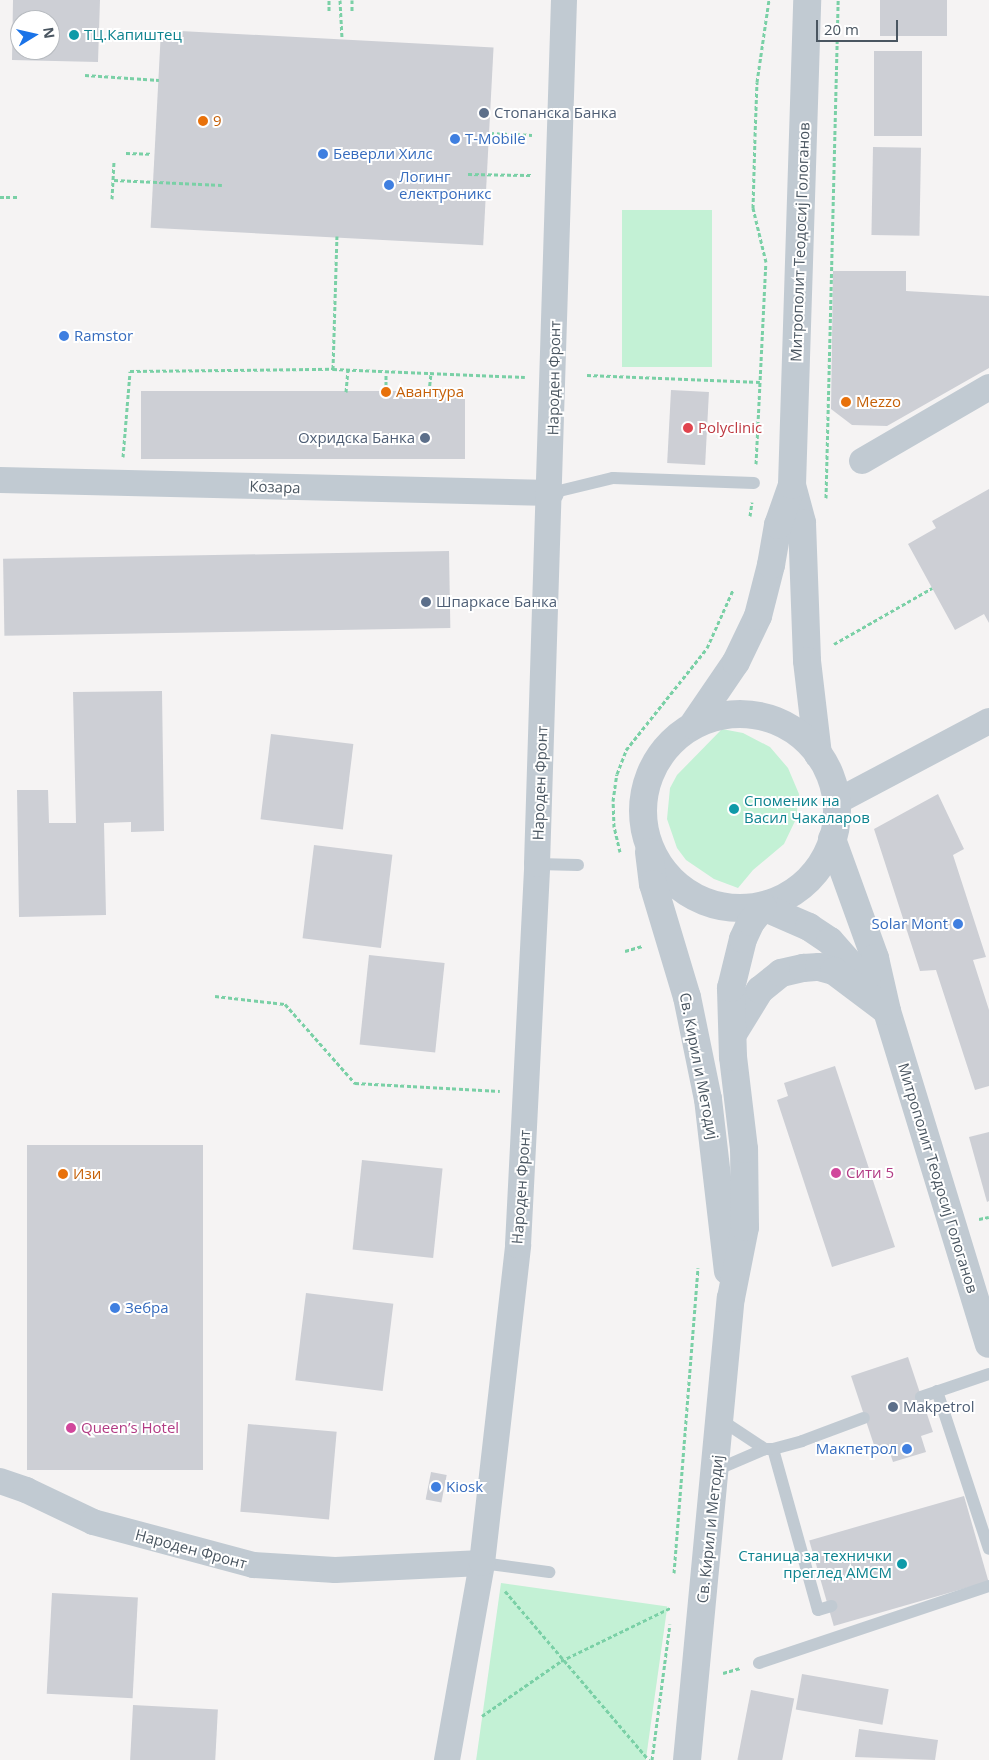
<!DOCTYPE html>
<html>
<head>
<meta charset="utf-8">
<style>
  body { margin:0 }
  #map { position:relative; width:989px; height:1760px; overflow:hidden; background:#f5f3f3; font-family:"Open Sans",sans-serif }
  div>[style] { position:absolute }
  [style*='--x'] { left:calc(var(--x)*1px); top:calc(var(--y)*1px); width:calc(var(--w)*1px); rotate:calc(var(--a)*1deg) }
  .green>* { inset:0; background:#c3f1d5; transform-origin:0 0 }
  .building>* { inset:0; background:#cdcfd5; transform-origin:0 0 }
  .path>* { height:3px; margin-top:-1.5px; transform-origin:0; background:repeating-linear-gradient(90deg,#7ad0a6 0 4px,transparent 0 6.5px) }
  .service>* { height:12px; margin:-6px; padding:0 6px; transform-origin:6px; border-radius:6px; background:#c1cad2 }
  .minor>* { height:26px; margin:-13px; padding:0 13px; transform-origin:13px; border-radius:13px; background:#c1cad2 }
  .tertiary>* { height:28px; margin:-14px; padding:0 14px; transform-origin:14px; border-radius:14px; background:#c1cad2 }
  .tertiary>.ring { margin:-14px; padding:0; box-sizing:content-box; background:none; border:28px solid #c1cad2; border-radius:50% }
  .dots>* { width:14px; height:14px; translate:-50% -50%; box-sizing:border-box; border:2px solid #fff; border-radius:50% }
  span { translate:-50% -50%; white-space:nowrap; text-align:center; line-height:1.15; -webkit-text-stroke:4px #fff; paint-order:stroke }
  .culture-label { font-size:15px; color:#0d838f }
  .left { translate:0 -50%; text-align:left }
  .right { translate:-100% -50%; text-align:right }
  .service-label { font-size:15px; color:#4e5e75 }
  .food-label { font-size:15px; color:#c56008 }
  .shop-label { font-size:15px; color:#366cbe }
  .street-label { font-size:15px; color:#4a5661 }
  .health-label { font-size:15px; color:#be3a42 }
  .hotel-label { font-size:15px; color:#b23c85 }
  .north { position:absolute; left:10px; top:10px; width:50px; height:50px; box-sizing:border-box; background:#fff; border:1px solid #b7bbc0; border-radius:50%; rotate:81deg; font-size:14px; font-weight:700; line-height:20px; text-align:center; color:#4a5661 }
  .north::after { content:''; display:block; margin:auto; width:18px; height:22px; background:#1a73e8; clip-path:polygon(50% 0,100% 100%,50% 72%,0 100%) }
  .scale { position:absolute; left:816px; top:20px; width:82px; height:22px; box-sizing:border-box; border:2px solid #4a5661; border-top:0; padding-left:6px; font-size:15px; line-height:18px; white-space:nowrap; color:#4a5661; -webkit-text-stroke:4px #fff; paint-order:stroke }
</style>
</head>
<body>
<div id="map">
  <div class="green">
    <i style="left:712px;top:210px;width:157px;height:90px;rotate:90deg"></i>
    <i style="clip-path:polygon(722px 729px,743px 733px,770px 747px,788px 768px,799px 794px,796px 819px,784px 844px,753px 870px,738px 888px,714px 879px,686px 860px,677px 848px,667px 819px,670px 788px,677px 775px)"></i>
    <i style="left:501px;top:1583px;width:168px;height:179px;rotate:8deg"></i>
  </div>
  <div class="building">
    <i style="clip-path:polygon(evenodd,13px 0,100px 0,98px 62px,12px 60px,13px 0,20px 20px,50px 20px,50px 50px,20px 50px,20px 20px)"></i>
    <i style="left:880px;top:0;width:67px;height:36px"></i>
    <i style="left:161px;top:30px;width:333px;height:198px;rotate:3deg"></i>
    <i style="left:874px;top:51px;width:48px;height:85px"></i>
    <i style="left:873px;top:147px;width:48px;height:88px;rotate:1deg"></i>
    <i style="clip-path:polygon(833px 271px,906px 271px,906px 291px,989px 296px,989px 368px,887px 426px,852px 425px,831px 409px)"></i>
    <i style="left:671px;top:390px;width:38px;height:73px;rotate:3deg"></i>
    <i style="left:141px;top:391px;width:324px;height:68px"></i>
    <i style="clip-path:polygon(989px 489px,989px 623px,984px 614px,955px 630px,908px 544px,936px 528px,932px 521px)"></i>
    <i style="left:449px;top:551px;width:77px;height:446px;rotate:89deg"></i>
    <i style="clip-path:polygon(162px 691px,164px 831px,131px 832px,131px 822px,104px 823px,106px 915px,19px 917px,17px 790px,48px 790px,49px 823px,76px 823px,73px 692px)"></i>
    <i style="left:271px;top:734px;width:83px;height:86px;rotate:7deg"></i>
    <i style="clip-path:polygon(938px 794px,964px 849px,953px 855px,986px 957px,973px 960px,989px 1010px,989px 1086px,975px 1090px,936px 970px,920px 971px,874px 829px)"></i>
    <i style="left:314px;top:845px;width:79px;height:94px;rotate:7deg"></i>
    <i style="left:369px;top:955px;width:76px;height:90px;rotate:6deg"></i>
    <i style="clip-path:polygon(835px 1066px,895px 1247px,832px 1267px,777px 1100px,788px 1096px,784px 1083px)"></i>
    <i style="clip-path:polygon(989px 1132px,989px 1201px,987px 1202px,969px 1137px)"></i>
    <i style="left:27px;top:1145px;width:176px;height:325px"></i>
    <i style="left:362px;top:1160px;width:81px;height:90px;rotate:6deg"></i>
    <i style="left:306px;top:1293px;width:88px;height:88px;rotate:7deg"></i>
    <i style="clip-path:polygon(908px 1357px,933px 1432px,921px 1436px,926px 1452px,893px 1462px,888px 1447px,876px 1451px,851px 1376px)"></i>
    <i style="left:248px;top:1424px;width:89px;height:88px;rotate:5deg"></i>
    <i style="left:431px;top:1472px;width:16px;height:28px;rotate:11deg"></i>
    <i style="left:964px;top:1496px;width:89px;height:161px;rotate:74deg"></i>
    <i style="left:52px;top:1593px;width:86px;height:101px;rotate:3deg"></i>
    <i style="left:802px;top:1674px;width:88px;height:36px;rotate:10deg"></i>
    <i style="left:751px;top:1690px;width:44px;height:71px;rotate:11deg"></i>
    <i style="left:133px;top:1705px;width:85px;height:55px;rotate:3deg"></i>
    <i style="clip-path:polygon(859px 1729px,938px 1740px,935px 1760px,855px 1757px)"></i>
  </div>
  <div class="path">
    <i style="--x:340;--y:0;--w:38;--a:87"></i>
    <i style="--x:352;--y:0;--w:12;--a:90"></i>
    <i style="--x:329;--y:11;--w:11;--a:-90"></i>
    <i style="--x:85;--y:75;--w:74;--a:3.9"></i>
    <i style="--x:490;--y:133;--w:42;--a:2.7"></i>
    <i style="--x:126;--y:153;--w:24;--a:2"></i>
    <i style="--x:468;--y:174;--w:63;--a:0.9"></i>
    <i style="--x:114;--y:180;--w:108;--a:2.7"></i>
    <i style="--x:0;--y:197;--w:17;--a:0"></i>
    <i style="--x:112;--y:199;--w:38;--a:-87"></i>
    <i style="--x:333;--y:369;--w:133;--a:-88.3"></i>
    <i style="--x:587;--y:375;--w:173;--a:2.3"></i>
    <i style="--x:346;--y:392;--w:22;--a:-85"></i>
    <i style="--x:386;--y:392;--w:20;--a:-90"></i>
    <i style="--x:429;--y:392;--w:20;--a:-84"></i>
    <i style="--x:123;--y:457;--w:86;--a:-85.3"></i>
    <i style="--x:130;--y:371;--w:203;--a:-0.6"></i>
    <i style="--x:333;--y:369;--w:192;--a:2.4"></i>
    <i style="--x:756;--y:464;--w:202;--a:-87.2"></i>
    <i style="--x:766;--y:262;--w:56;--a:-103.5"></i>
    <i style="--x:753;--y:208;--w:72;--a:-88.4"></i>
    <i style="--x:755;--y:136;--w:54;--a:-87.9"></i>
    <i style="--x:757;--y:82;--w:83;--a:-81.7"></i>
    <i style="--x:826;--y:498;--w:498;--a:-88.6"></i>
    <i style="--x:750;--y:516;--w:14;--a:-82"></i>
    <i style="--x:834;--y:644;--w:113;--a:-29.7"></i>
    <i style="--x:707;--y:648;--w:64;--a:-65.9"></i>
    <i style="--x:620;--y:852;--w:26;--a:-103"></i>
    <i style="--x:614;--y:827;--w:26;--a:-92"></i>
    <i style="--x:613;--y:801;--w:27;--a:-82"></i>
    <i style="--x:617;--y:774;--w:26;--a:-69"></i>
    <i style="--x:626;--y:750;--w:130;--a:-51.5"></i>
    <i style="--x:625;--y:951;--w:19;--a:-16"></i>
    <i style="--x:215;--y:996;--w:70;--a:6.5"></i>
    <i style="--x:285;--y:1004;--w:106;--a:48.5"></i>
    <i style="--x:355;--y:1083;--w:145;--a:3.2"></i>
    <i style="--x:979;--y:1219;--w:10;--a:-11"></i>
    <i style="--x:674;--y:1573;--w:306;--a:-85.5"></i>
    <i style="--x:505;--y:1591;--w:222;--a:49.6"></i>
    <i style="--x:723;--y:1673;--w:19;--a:-16"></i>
    <i style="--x:482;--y:1716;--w:96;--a:-34.8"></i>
    <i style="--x:561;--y:1661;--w:123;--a:-25.9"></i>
    <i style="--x:652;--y:1760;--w:137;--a:-82.5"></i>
  </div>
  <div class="service">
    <i style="--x:551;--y:493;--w:64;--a:-13.6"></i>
    <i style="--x:613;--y:478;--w:141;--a:2"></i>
    <i style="--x:537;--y:864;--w:41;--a:1.4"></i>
    <i style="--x:937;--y:1391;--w:166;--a:71.8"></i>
    <i style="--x:921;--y:1397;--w:72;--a:-18.7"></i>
    <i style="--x:721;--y:1420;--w:53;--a:33.4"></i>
    <i style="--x:773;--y:1449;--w:167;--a:74.4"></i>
    <i style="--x:818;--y:1610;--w:14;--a:-17"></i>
    <i style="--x:716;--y:1470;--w:53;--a:-23.2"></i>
    <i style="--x:765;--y:1449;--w:8;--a:0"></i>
    <i style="--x:773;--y:1449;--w:30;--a:-15"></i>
    <i style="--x:802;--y:1441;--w:66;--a:-20.4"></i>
    <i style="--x:482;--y:1563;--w:68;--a:7.7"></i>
    <i style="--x:759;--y:1663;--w:243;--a:-18.5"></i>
  </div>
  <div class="minor">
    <i style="--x:862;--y:461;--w:147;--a:-30.2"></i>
    <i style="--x:0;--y:480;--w:551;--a:1.35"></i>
    <i style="--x:836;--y:802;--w:173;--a:-27.9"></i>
    <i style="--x:0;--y:1481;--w:28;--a:19"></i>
    <i style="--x:26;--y:1490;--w:74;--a:25.5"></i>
    <i style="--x:93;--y:1522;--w:166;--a:15"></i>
    <i style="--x:253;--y:1565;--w:82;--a:3.5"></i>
    <i style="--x:335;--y:1570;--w:147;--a:-2.7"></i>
    <i style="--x:447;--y:1760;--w:200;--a:-79.9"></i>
    <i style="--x:482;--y:1563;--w:320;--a:-83.5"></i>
    <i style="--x:518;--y:1245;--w:381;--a:-87.1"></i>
    <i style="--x:537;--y:864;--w:864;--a:-88.21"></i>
  </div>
  <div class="tertiary">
    <i style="--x:792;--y:485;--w:39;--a:75"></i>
    <i style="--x:802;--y:523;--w:138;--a:87.9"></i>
    <i style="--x:807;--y:661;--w:94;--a:83.3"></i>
    <i class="ring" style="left:643px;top:714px;width:166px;height:166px"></i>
    <i style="--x:693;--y:725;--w:76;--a:-55.7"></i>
    <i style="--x:736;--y:662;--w:51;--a:-64.4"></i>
    <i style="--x:758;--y:616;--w:53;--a:-75.7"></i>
    <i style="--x:771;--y:565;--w:41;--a:-80.1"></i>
    <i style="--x:778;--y:525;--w:42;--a:-70.7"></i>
    <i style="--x:792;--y:485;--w:485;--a:-88.2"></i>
    <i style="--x:832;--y:839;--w:127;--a:70.1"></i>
    <i style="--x:875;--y:958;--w:54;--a:77.2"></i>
    <i style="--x:887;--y:1011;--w:348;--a:73"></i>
    <i style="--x:649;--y:852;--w:32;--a:83"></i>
    <i style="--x:653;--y:884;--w:118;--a:73.3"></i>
    <i style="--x:687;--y:997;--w:104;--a:78.4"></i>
    <i style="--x:708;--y:1099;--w:173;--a:83.4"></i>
    <i style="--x:763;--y:907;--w:50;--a:23.5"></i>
    <i style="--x:809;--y:927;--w:25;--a:34"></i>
    <i style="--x:830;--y:941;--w:56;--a:48.6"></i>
    <i style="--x:733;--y:1034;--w:52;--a:-58.5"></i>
    <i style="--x:760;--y:990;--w:27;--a:-39"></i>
    <i style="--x:781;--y:973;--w:23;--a:-13"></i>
    <i style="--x:803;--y:968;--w:16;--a:-4"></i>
    <i style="--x:819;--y:967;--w:16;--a:15"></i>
    <i style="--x:834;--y:971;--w:66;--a:37"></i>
    <i style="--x:687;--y:1760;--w:464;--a:-84.6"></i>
    <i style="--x:731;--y:1298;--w:72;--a:-78.8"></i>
    <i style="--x:745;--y:1227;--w:78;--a:-90.7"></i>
    <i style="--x:744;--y:1149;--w:93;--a:-96.8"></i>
    <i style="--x:733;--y:1057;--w:69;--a:-91.7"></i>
    <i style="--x:731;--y:988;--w:50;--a:-76.2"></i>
    <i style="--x:743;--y:939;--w:19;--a:-65"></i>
    <i style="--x:751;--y:922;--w:19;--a:-51"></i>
  </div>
  <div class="dots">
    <i style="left:74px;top:35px;background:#0f9aa8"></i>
    <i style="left:484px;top:113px;background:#5c6f8a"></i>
    <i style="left:203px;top:121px;background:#e8710a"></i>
    <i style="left:455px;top:139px;background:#3f7fe0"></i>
    <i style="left:323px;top:154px;background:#3f7fe0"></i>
    <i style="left:389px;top:185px;background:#3f7fe0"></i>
    <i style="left:64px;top:336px;background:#3f7fe0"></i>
    <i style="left:386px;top:392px;background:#e8710a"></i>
    <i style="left:846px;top:402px;background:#e8710a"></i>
    <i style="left:688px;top:428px;background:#e0444e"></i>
    <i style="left:425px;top:438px;background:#5c6f8a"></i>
    <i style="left:426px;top:602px;background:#5c6f8a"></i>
    <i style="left:734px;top:809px;background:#0f9aa8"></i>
    <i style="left:958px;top:924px;background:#3f7fe0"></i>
    <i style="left:836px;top:1173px;background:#d1479c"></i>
    <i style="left:63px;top:1174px;background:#e8710a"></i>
    <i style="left:115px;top:1308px;background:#3f7fe0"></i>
    <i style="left:893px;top:1407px;background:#5c6f8a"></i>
    <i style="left:71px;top:1428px;background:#d1479c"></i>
    <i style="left:907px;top:1449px;background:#3f7fe0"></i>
    <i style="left:436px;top:1487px;background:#3f7fe0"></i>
    <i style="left:902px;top:1564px;background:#0f9aa8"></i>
  </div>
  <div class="culture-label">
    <span class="left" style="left:84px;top:35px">ТЦ.Капиштец</span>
    <span class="left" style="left:744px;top:809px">Споменик на<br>Васил Чакаларов</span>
    <span class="right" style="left:892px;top:1564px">Станица за технички<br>преглед АМСМ</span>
  </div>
  <div class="service-label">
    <span class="left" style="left:494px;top:113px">Стопанска Банка</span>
    <span class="right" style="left:415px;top:438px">Охридска Банка</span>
    <span class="left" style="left:436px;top:602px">Шпаркасе Банка</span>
    <span class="left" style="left:903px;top:1407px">Makpetrol</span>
  </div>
  <div class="food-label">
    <span class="left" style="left:213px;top:121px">9</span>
    <span class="left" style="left:396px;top:392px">Авантура</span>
    <span class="left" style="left:856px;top:402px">Mezzo</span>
    <span class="left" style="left:73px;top:1174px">Изи</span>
  </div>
  <div class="shop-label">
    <span class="left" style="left:465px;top:139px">T-Mobile</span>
    <span class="left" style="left:333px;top:154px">Беверли Хилс</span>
    <span class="left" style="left:399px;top:185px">Логинг<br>електроникс</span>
    <span class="left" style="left:74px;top:336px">Ramstor</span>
    <span class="right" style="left:948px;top:924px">Solar Mont</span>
    <span class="left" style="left:125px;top:1308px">Зебра</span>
    <span class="right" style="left:897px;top:1449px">Макпетрол</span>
    <span class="left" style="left:446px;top:1487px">Kiosk</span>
  </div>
  <div class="street-label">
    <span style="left:800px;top:242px;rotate:-88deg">Митрополит Теодосиј Гологанов</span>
    <span style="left:554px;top:378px;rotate:-89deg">Народен Фронт</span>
    <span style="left:275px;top:487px;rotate:2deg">Козара</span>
    <span style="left:540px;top:783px;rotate:-88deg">Народен Фронт</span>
    <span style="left:699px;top:1066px;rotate:79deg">Св. Кирил и Методиј</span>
    <span style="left:938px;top:1178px;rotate:73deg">Митрополит Теодосиј Гологанов</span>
    <span style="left:521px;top:1187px;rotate:-86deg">Народен Фронт</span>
    <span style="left:710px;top:1529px;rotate:-84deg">Св. Кирил и Методиј</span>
    <span style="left:191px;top:1549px;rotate:15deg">Народен Фронт</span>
  </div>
  <div class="health-label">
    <span class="left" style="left:698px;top:428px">Polyclinic</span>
  </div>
  <div class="hotel-label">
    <span class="left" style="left:846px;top:1173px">Сити 5</span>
    <span class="left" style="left:81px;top:1428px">Queen’s Hotel</span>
  </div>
  <div class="north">N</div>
  <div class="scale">20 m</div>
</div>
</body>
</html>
